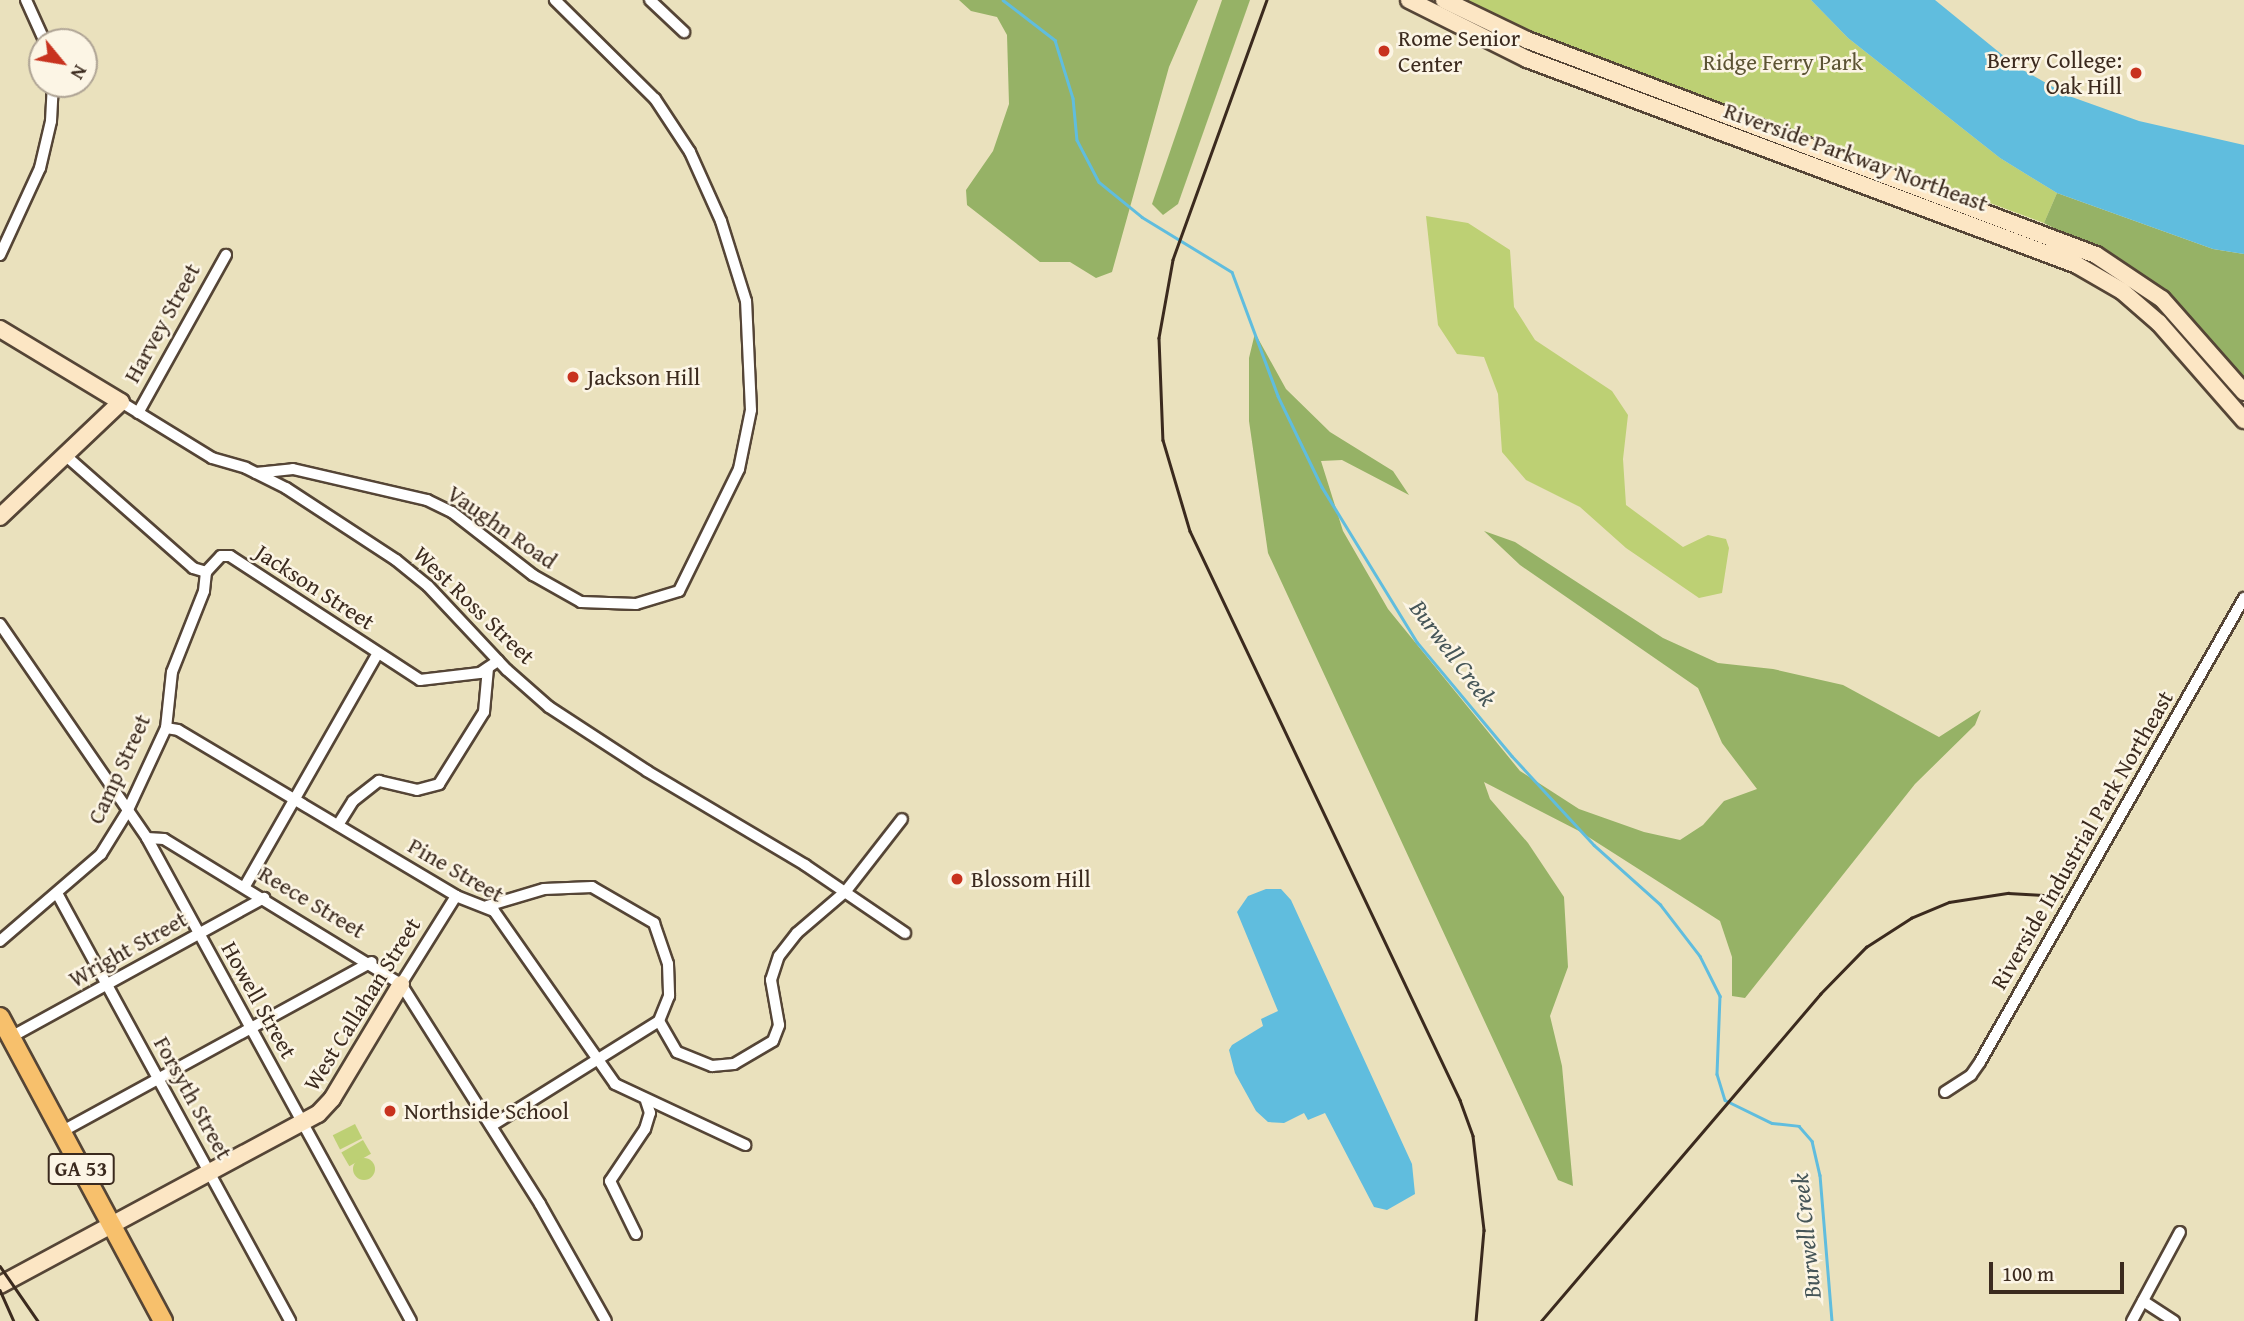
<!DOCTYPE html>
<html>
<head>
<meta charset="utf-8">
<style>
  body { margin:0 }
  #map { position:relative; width:2244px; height:1321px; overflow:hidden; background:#eae1bd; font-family:"Gentium Book Plus",serif }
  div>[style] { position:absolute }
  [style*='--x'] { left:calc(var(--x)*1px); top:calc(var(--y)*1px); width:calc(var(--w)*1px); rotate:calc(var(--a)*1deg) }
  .green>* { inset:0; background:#bdd074; transform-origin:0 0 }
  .round { border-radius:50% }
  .forest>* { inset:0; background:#96b266 }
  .water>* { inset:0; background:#60bdde }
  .stream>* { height:2.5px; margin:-1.25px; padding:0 1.25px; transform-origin:1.25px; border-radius:1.25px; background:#60bdde }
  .roads { filter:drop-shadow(2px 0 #554536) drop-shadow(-2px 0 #554536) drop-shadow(0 2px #554536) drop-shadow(0 -2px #554536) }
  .street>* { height:10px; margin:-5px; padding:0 5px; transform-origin:5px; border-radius:5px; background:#fff }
  .secondary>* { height:16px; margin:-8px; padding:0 8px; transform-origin:8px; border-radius:8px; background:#fce6c4 }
  .primary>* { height:18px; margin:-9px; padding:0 9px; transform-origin:9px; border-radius:9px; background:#f7c06c }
  .rail>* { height:2.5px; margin:-1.25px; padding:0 1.25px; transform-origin:1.25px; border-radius:1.25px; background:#3b2a1e }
  .dots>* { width:19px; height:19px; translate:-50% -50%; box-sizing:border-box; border:4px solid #fcf5e5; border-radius:50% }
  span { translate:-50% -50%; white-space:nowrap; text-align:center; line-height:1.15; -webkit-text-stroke:5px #fcf5e5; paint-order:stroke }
  .shield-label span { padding:2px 5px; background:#fcf5e5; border:2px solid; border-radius:5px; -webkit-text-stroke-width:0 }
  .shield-label { font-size:21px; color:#3b2a1e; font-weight:700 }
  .poi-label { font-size:23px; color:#3b2a1e }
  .left { translate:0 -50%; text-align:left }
  .right { translate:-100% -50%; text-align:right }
  .park-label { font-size:23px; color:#5c5434 }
  .street-label { font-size:23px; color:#3b2a1e }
  .water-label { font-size:24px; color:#465658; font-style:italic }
  .north { position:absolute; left:28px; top:28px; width:70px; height:70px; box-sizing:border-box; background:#fcf5e5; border:2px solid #afa495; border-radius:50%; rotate:120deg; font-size:19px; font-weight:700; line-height:28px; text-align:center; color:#3b2a1e }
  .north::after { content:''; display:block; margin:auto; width:24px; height:32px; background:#c8321e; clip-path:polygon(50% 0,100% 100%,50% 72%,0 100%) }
  .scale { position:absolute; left:1989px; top:1262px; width:135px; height:32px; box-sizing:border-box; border:4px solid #3b2a1e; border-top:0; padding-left:9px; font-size:21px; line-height:24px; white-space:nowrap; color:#3b2a1e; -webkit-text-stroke:5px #fcf5e5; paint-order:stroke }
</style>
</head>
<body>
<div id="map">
  <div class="green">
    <i style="clip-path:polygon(1457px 0,1811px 0,1848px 38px,2000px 158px,2057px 193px,2044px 223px,1561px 44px)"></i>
    <i style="clip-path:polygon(1426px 216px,1468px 223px,1510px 250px,1514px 307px,1535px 340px,1612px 391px,1628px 415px,1623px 459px,1626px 505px,1683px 547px,1708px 535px,1726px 539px,1729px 548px,1722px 593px,1699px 598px,1626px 548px,1580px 507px,1526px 480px,1502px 452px,1498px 394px,1484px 357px,1457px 354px,1438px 325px)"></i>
    <i style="left:355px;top:1124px;width:16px;height:25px;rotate:63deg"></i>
    <i style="left:363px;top:1140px;width:16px;height:25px;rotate:60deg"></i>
    <i class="round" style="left:353px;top:1158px;width:22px;height:22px"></i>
  </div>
  <div class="forest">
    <i style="clip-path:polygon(959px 0,1198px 0,1169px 67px,1112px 272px,1096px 278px,1070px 262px,1040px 262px,967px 205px,966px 190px,993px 151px,1009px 104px,1007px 35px,997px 17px,971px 11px)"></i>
    <i style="clip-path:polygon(1222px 0,1250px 0,1178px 204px,1163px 215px,1152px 204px)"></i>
    <i style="clip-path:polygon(2057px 193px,2213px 249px,2244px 254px,2244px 378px,2163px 290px,2132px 269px,2044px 223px)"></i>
    <i style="clip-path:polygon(1255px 333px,1286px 389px,1330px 432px,1393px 471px,1409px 495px,1342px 460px,1321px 461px,1343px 531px,1388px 609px,1520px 771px,1579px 809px,1644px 832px,1680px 840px,1703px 825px,1724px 801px,1757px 789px,1722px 743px,1698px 688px,1520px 565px,1484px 531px,1515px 542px,1663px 638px,1718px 663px,1773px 669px,1843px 685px,1939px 737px,1981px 710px,1975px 725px,1915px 784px,1745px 998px,1732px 996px,1732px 957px,1720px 921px,1579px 831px,1484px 782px,1490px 799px,1528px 843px,1564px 897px,1568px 967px,1550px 1016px,1562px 1066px,1573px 1186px,1558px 1180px,1268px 553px,1249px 421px,1249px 358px)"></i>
  </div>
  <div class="water">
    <i style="clip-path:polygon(1811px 0,1935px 0,2016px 66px,2069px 96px,2139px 121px,2244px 145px,2244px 254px,2213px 249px,2057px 193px,2000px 158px,1848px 38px)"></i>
    <i style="clip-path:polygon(1266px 889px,1281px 889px,1291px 900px,1412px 1164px,1415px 1194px,1387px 1210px,1374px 1207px,1325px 1113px,1308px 1120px,1304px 1113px,1284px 1123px,1268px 1122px,1256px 1111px,1235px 1073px,1229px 1050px,1232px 1045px,1263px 1026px,1261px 1019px,1278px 1011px,1237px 912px,1248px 896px)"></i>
  </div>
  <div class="stream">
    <i style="--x:1003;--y:0;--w:66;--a:37.6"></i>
    <i style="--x:1055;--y:40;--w:61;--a:72.8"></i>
    <i style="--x:1073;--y:98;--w:42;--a:84.6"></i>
    <i style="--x:1077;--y:140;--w:47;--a:62.4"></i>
    <i style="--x:1099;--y:182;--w:55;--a:39.1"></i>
    <i style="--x:1142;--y:217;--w:105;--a:31.4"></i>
    <i style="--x:1232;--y:272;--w:132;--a:69.6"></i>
    <i style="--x:1278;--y:396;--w:101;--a:64.2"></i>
    <i style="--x:1322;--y:487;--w:182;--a:58.5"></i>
    <i style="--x:1417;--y:642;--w:148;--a:50.2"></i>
    <i style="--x:1512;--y:756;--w:121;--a:47.3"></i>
    <i style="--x:1594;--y:845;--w:89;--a:41.8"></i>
    <i style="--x:1660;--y:904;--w:66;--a:52.4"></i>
    <i style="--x:1700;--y:956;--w:45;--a:63.4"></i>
    <i style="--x:1720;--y:996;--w:78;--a:92.2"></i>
    <i style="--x:1717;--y:1074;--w:27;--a:73"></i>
    <i style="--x:1725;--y:1100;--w:52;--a:26.1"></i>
    <i style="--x:1772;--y:1123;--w:27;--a:6"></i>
    <i style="--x:1799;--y:1126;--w:20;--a:49"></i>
    <i style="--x:1812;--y:1141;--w:35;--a:77"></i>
    <i style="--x:1820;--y:1175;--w:146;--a:85.3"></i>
  </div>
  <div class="roads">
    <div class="street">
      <i style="--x:26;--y:0;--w:46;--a:65.7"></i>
      <i style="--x:650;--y:0;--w:47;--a:43.3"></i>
      <i style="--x:0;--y:255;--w:96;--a:-65.3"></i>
      <i style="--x:40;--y:168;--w:48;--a:-76.8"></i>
      <i style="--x:51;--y:121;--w:37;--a:-87"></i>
      <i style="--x:121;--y:402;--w:107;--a:31.6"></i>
      <i style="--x:212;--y:458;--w:35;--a:16"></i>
      <i style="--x:246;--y:468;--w:45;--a:26.6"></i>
      <i style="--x:286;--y:488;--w:131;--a:33.2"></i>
      <i style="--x:396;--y:560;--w:41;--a:39.1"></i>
      <i style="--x:428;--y:586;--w:115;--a:46.8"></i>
      <i style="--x:507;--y:670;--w:56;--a:41.4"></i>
      <i style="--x:549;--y:707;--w:117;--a:33.1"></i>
      <i style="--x:647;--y:771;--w:184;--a:30.7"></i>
      <i style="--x:805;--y:865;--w:121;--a:34.2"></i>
      <i style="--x:138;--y:413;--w:181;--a:-60.9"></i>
      <i style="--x:65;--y:455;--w:171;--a:41.4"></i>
      <i style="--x:193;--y:568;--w:14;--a:17"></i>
      <i style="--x:206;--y:572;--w:22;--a:-47"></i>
      <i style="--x:221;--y:556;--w:9;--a:0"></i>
      <i style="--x:230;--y:556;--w:227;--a:33.1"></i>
      <i style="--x:420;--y:680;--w:60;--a:-6.7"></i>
      <i style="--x:480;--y:673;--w:22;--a:-34"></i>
      <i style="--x:256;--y:473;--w:37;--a:-6"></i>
      <i style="--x:293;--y:469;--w:138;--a:13"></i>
      <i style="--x:427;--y:500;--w:28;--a:26"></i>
      <i style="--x:452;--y:512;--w:103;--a:37.9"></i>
      <i style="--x:533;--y:575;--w:55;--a:29.4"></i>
      <i style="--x:581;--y:602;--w:55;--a:2.1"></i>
      <i style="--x:636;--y:604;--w:45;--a:-16.8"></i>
      <i style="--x:679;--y:591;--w:136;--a:-63.8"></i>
      <i style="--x:739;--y:469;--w:60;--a:-78.5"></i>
      <i style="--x:751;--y:410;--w:109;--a:-92.6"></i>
      <i style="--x:746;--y:301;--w:84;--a:-107.4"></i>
      <i style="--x:721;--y:221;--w:76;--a:-114.2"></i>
      <i style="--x:690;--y:152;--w:64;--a:-123.4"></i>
      <i style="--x:655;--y:99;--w:141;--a:-135.3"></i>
      <i style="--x:0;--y:624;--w:260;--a:55.5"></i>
      <i style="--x:147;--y:838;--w:550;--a:61.34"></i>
      <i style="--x:166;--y:728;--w:12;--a:9"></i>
      <i style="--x:178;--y:730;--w:324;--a:30.8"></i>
      <i style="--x:456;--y:896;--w:41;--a:21.5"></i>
      <i style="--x:494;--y:911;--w:211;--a:55"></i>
      <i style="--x:615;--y:1084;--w:144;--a:25.1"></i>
      <i style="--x:338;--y:825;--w:28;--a:-58"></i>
      <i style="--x:353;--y:801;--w:33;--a:-38"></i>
      <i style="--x:379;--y:781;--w:39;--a:13"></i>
      <i style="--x:417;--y:790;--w:23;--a:-15"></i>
      <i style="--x:439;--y:784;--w:85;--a:-58"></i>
      <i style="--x:484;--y:712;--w:44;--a:-84.8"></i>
      <i style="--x:147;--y:838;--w:17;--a:3"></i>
      <i style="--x:164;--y:839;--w:278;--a:31.5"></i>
      <i style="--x:401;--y:984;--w:260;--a:57.7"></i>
      <i style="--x:540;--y:1204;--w:134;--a:60.6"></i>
      <i style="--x:245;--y:886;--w:268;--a:-60.3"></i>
      <i style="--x:58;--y:895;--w:485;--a:61.4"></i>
      <i style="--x:487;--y:906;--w:59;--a:-16.6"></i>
      <i style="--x:544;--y:889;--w:48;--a:-2.4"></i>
      <i style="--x:592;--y:887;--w:72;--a:30.1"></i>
      <i style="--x:654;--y:923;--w:43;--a:71.1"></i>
      <i style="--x:668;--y:964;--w:32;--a:88"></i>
      <i style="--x:669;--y:996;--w:27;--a:112"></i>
      <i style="--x:659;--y:1021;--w:198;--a:148"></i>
      <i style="--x:0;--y:941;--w:133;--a:-40.7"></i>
      <i style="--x:101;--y:854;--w:49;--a:-58.2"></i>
      <i style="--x:127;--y:812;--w:93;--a:-65.1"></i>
      <i style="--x:166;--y:728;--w:56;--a:-83.9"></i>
      <i style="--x:172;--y:672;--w:87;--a:-68.4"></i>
      <i style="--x:204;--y:591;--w:19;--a:-84"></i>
      <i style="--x:401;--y:984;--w:104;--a:-58"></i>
      <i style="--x:659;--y:1021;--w:36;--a:60"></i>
      <i style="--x:677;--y:1052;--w:38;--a:22"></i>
      <i style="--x:712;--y:1066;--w:22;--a:-5"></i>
      <i style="--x:734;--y:1064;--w:45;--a:-30.5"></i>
      <i style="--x:773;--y:1041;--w:17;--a:-69"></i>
      <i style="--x:779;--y:1025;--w:46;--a:-100.1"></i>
      <i style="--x:771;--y:980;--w:25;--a:-72"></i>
      <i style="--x:779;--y:956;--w:29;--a:-52"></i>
      <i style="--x:797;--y:933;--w:65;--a:-40.6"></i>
      <i style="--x:846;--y:891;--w:91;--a:-52.1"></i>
      <i style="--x:11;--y:1037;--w:289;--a:-28.8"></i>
      <i style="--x:1945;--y:1092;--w:31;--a:-33"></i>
      <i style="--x:1971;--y:1075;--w:16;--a:-55"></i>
      <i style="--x:1980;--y:1062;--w:534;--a:-60.36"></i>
      <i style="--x:61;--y:1132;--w:354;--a:-28.7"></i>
      <i style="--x:636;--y:1234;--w:59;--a:-116.1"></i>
      <i style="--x:610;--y:1181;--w:63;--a:-56.1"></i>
      <i style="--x:645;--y:1129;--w:17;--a:-73"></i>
      <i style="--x:650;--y:1113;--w:13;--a:-108"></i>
      <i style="--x:2143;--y:1301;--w:37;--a:33"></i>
      <i style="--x:2132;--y:1321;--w:101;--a:-61.7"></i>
    </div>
    <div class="secondary">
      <i style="--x:1409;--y:0;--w:132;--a:26.6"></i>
      <i style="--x:1527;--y:59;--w:587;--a:20.53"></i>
      <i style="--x:2077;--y:265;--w:52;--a:30"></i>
      <i style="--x:2122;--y:291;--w:49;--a:40.9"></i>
      <i style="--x:2159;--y:323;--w:129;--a:48.8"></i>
      <i style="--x:1444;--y:0;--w:92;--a:25.7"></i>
      <i style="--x:1527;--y:40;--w:608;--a:20.7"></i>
      <i style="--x:2096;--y:255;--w:79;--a:33.7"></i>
      <i style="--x:2162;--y:299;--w:124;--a:48.6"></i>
      <i style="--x:0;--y:329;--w:141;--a:31.1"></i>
      <i style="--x:121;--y:402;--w:167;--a:136.5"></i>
      <i style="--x:0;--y:1285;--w:361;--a:-28.3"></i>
      <i style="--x:318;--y:1114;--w:21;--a:-47"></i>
      <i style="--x:332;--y:1099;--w:134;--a:-59"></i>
    </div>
    <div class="primary">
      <i style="--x:0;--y:1017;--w:345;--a:61.8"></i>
    </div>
  </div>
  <div class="rail">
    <i style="--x:1267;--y:0;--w:276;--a:109.9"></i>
    <i style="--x:1173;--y:260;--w:79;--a:100.2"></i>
    <i style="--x:1159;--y:338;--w:102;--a:87.8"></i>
    <i style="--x:1163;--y:440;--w:95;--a:73.5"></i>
    <i style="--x:1190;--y:531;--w:630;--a:64.61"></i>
    <i style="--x:1460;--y:1100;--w:38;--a:70"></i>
    <i style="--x:1473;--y:1136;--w:95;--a:83.3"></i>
    <i style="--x:1484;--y:1230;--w:91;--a:95"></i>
    <i style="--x:0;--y:1266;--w:67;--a:55.4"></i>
    <i style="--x:0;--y:1290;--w:34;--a:66"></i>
    <i style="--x:1541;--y:1321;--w:430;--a:-49.5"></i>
    <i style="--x:1820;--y:994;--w:66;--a:-45.6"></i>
    <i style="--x:1866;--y:947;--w:54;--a:-32.8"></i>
    <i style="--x:1911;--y:918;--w:41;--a:-22.8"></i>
    <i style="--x:1949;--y:902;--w:60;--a:-8.7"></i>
    <i style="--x:2008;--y:893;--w:53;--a:3.2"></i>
  </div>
  <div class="dots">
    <i style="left:1384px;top:51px;background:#c8321e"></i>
    <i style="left:2136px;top:73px;background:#c8321e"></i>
    <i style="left:573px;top:377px;background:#c8321e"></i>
    <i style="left:957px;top:879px;background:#c8321e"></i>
    <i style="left:390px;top:1111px;background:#c8321e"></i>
  </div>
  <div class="shield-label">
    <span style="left:81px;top:1169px">GA 53</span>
  </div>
  <div class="poi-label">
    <span class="left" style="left:1398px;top:51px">Rome Senior<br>Center</span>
    <span class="right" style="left:2122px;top:73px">Berry College:<br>Oak Hill</span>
    <span class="left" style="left:587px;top:377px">Jackson Hill</span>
    <span class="left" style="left:971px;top:879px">Blossom Hill</span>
    <span class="left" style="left:404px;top:1111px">Northside School</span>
  </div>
  <div class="park-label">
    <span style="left:1783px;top:62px">Ridge Ferry Park</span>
  </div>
  <div class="street-label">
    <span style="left:1856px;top:157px;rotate:20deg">Riverside Parkway Northeast</span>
    <span style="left:162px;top:323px;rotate:-61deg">Harvey Street</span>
    <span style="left:502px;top:527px;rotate:35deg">Vaughn Road</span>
    <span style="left:315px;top:587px;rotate:33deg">Jackson Street</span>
    <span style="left:474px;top:605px;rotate:44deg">West Ross Street</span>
    <span style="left:119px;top:769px;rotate:-65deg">Camp Street</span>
    <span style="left:2082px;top:840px;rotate:-60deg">Riverside Industrial Park Northeast</span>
    <span style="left:456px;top:870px;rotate:30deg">Pine Street</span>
    <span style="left:312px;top:902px;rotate:31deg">Reece Street</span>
    <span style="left:128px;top:949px;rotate:-29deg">Wright Street</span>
    <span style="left:259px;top:1000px;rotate:61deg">Howell Street</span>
    <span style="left:362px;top:1004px;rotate:-58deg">West Callahan Street</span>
    <span style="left:193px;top:1098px;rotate:61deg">Forsyth Street</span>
  </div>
  <div class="water-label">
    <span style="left:1453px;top:653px;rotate:53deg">Burwell Creek</span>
    <span style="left:1806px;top:1236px;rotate:-96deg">Burwell Creek</span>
  </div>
  <div class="north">N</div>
  <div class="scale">100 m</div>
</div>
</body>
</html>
